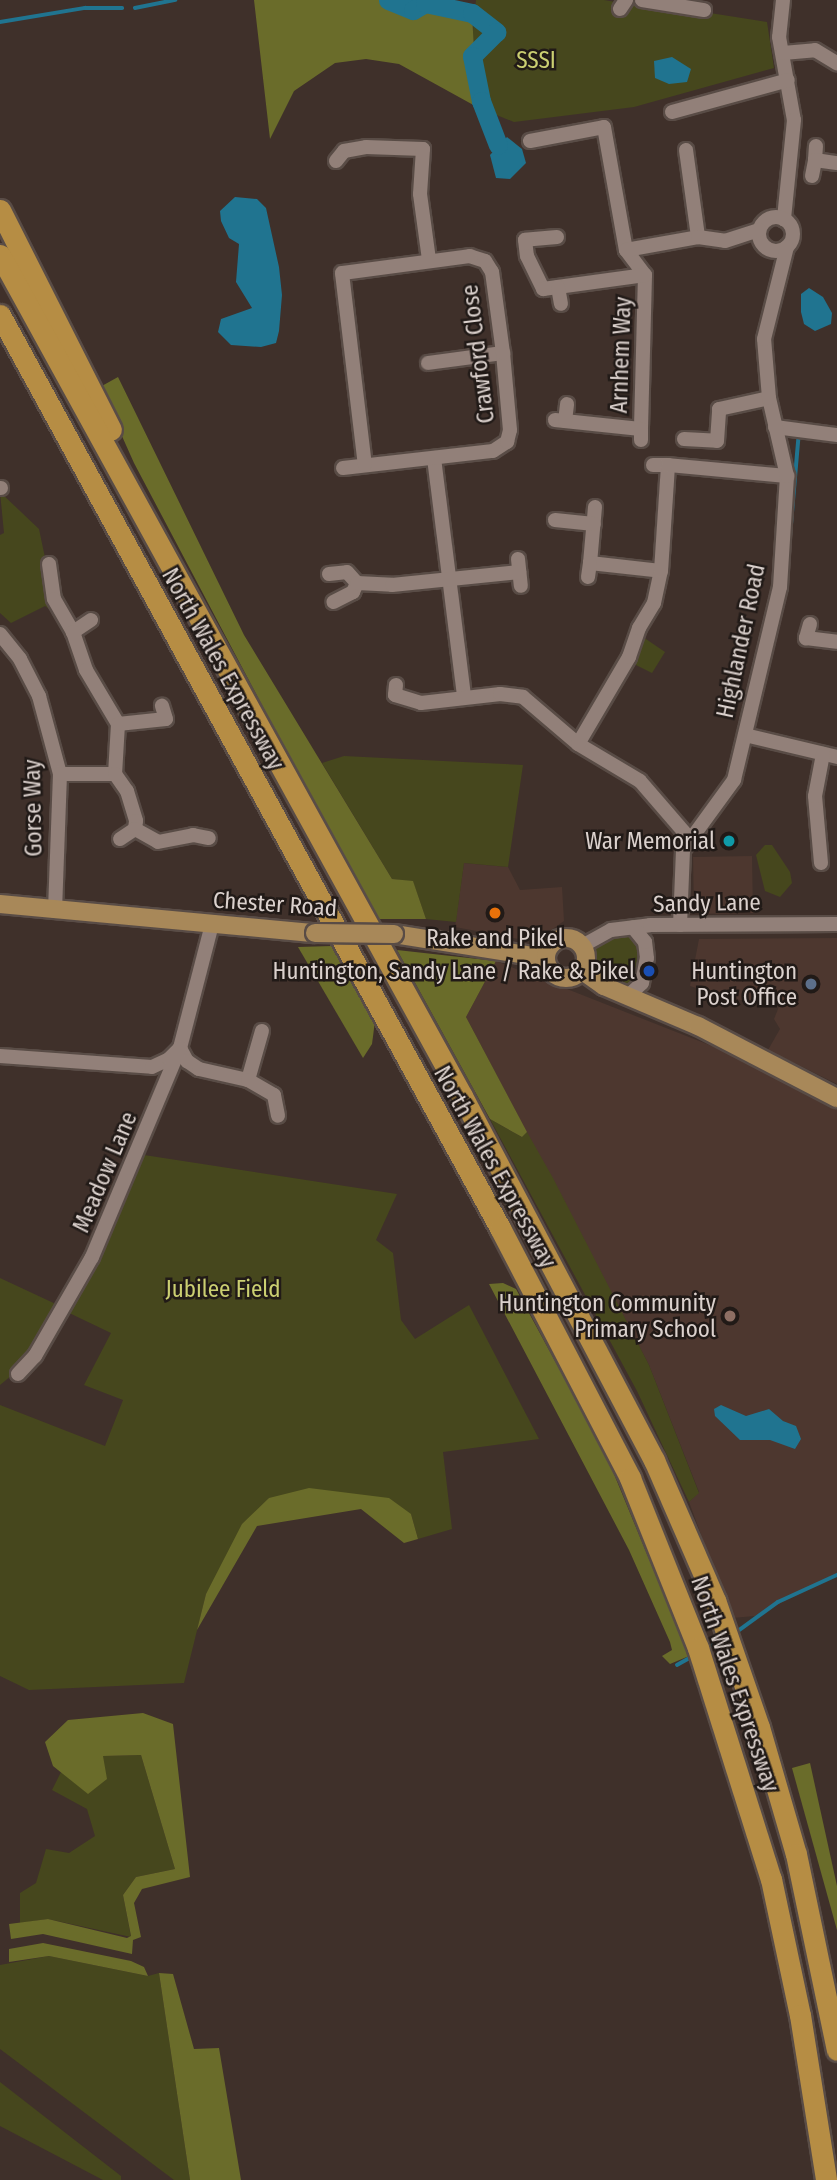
<!DOCTYPE html>
<html>
<head>
<meta charset="utf-8">
<style>
  body { margin:0 }
  #map { position:relative; width:837px; height:2180px; overflow:hidden; background:#3f302a; font-family:"Fira Sans Condensed",sans-serif }
  div>[style] { position:absolute }
  [style*='--x'] { left:calc(var(--x)*1px); top:calc(var(--y)*1px); width:calc(var(--w)*1px); rotate:calc(var(--a)*1deg) }
  .built>* { inset:0; background:#4d372f; transform-origin:0 0 }
  .green>* { inset:0; background:#46471d }
  .forest>* { inset:0; background:#6a6c2a }
  .water>* { inset:0; background:#207490 }
  .stream>* { height:3.5px; margin:-1.75px; padding:0 1.75px; transform-origin:1.75px; border-radius:1.75px; background:#207490 }
  .river>* { height:19px; margin:-9.5px; padding:0 9.5px; transform-origin:9.5px; border-radius:9.5px; background:#207490 }
  .roads { filter:drop-shadow(2px 0 #594c46) drop-shadow(-2px 0 #594c46) drop-shadow(0 2px #594c46) drop-shadow(0 -2px #594c46) }
  .minor>* { height:14px; margin:-7px; padding:0 7px; transform-origin:7px; border-radius:7px; background:#928079 }
  .minor>.ring { margin:-7px; padding:0; box-sizing:content-box; background:none; border:14px solid #928079; border-radius:50% }
  .major>* { height:18px; margin:-9px; padding:0 9px; transform-origin:9px; border-radius:9px; background:#a88859 }
  .major>.ring { margin:-9px; padding:0; box-sizing:content-box; background:none; border:18px solid #a88859; border-radius:50% }
  .highway>* { height:21px; margin:-10.5px; padding:0 10.5px; transform-origin:10.5px; border-radius:10.5px; background:#b68d44 }
  .bridges { filter:drop-shadow(2px 0 #594c46) drop-shadow(-2px 0 #594c46) drop-shadow(0 2px #594c46) drop-shadow(0 -2px #594c46) }
  .major-bridge>* { height:18px; margin:-9px; padding:0 9px; transform-origin:9px; border-radius:9px; background:#a88859 }
  .dots>* { width:19px; height:19px; translate:-50% -50%; box-sizing:border-box; border:4px solid #211a17; border-radius:50% }
  span { translate:-50% -50%; white-space:nowrap; text-align:center; line-height:1.15; -webkit-text-stroke:5px #211a17; paint-order:stroke }
  .park-label { font-size:23px; color:#cbcf71 }
  .street-label { font-size:23px; color:#dbd1cd }
  .poi-label { font-size:23px; color:#dbd1cd }
  .right { translate:-100% -50%; text-align:right }
</style>
</head>
<body>
<div id="map">
  <div class="built">
    <i style="left:752px;top:856px;width:57px;height:59px;rotate:89deg"></i>
    <i style="clip-path:polygon(464px 863px,508px 867px,520px 890px,562px 887px,564px 921px,538px 939px,524px 940px,455px 927px)"></i>
    <i style="clip-path:polygon(837px 938px,837px 1084px,768px 1050px,780px 1029px,774px 1019px,780px 1004px,731px 999px,690px 986px,699px 939px)"></i>
    <i style="clip-path:polygon(496px 961px,765px 1067px,837px 1107px,837px 1575px,755px 1616px,732px 1618px,689px 1502px,699px 1492px,649px 1365px,466px 1017px)"></i>
  </div>
  <div class="green">
    <i style="clip-path:polygon(476px 0,604px 0,707px 18px,710px 13px,767px 22px,774px 68px,634px 107px,514px 122px,477px 107px,484px 102px,471px 50px)"></i>
    <i style="clip-path:polygon(0 492px,39px 529px,57px 615px,45px 606px,11px 623px,0 613px,0 535px,4px 533px)"></i>
    <i style="clip-path:polygon(643px 637px,665px 652px,652px 673px,634px 664px)"></i>
    <i style="clip-path:polygon(344px 756px,523px 765px,508px 867px,464px 863px,456px 922px,426px 919px,413px 882px,392px 879px,322px 763px)"></i>
    <i style="clip-path:polygon(765px 845px,772px 845px,790px 872px,792px 883px,780px 897px,765px 891px,756px 855px)"></i>
    <i style="clip-path:polygon(626px 933px,641px 942px,639px 980px,628px 987px,598px 972px,590px 959px,597px 945px)"></i>
    <i style="clip-path:polygon(490px 1119px,522px 1137px,527px 1132px,553px 1178px,649px 1365px,699px 1493px,689px 1502px,637px 1391px)"></i>
    <i style="clip-path:polygon(144px 1155px,397px 1194px,376px 1240px,393px 1253px,401px 1320px,415px 1339px,469px 1305px,539px 1439px,443px 1452px,452px 1529px,418px 1539px,411px 1514px,269px 1498px,206px 1594px,184px 1683px,29px 1690px,0 1676px,0 1405px,105px 1446px,123px 1400px,84px 1385px,111px 1333px,65px 1311px)"></i>
    <i style="clip-path:polygon(0 1278px,60px 1306px,17px 1371px,0 1385px)"></i>
    <i style="clip-path:polygon(141px 1755px,175px 1869px,136px 1877px,123px 1895px,131px 1937px,48px 1919px,20px 1923px,20px 1893px,36px 1883px,46px 1849px,69px 1853px,95px 1836px,87px 1809px,52px 1790px,61px 1772px,88px 1793px,103px 1756px)"></i>
    <i style="clip-path:polygon(49px 1956px,148px 1976px,159px 1973px,190px 2180px,174px 2180px,0 2049px,0 1965px)"></i>
    <i style="clip-path:polygon(0 2082px,121px 2176px,121px 2180px,103px 2180px,0 2126px)"></i>
  </div>
  <div class="forest">
    <i style="clip-path:polygon(254px 0,388px 0,413px 10px,425px 3px,472px 13px,477px 107px,399px 64px,366px 59px,335px 63px,294px 91px,270px 139px)"></i>
    <i style="clip-path:polygon(118px 377px,244px 635px,392px 879px,413px 881px,426px 919px,375px 919px,134px 463px,100px 387px)"></i>
    <i style="clip-path:polygon(332px 946px,375px 1021px,372px 1044px,363px 1058px,298px 947px)"></i>
    <i style="clip-path:polygon(397px 950px,496px 961px,466px 1017px,527px 1132px,522px 1137px,490px 1119px)"></i>
    <i style="clip-path:polygon(503px 1283px,516px 1289px,607px 1457px,689px 1656px,670px 1664px,662px 1656px,672px 1650px,670px 1642px,629px 1550px,489px 1284px)"></i>
    <i style="clip-path:polygon(309px 1488px,389px 1498px,411px 1514px,418px 1539px,404px 1543px,361px 1509px,257px 1526px,197px 1630px,206px 1594px,242px 1524px,269px 1498px)"></i>
    <i style="clip-path:polygon(143px 1713px,173px 1724px,190px 1877px,142px 1889px,134px 1903px,141px 1937px,133px 1940px,132px 1954px,43px 1934px,11px 1939px,9px 1924px,48px 1919px,127px 1938px,131px 1936px,123px 1895px,136px 1877px,175px 1869px,141px 1755px,103px 1756px,107px 1779px,88px 1794px,53px 1766px,45px 1742px,68px 1720px)"></i>
    <i style="clip-path:polygon(810px 1763px,837px 1886px,837px 1930px,792px 1768px)"></i>
    <i style="clip-path:polygon(43px 1943px,131px 1961px,144px 1967px,148px 1976px,49px 1956px,9px 1962px,9px 1949px)"></i>
    <i style="clip-path:polygon(159px 1973px,173px 1974px,194px 2049px,219px 2048px,241px 2180px,190px 2180px)"></i>
  </div>
  <div class="water">
    <i style="clip-path:polygon(672px 57px,691px 69px,687px 82px,669px 84px,655px 78px,654px 61px)"></i>
    <i style="clip-path:polygon(507px 137px,522px 149px,526px 163px,510px 179px,496px 178px,490px 155px)"></i>
    <i style="clip-path:polygon(235px 197px,257px 199px,266px 208px,279px 267px,282px 295px,279px 331px,276px 343px,261px 347px,231px 345px,218px 332px,221px 319px,252px 308px,236px 282px,239px 244px,229px 238px,221px 221px,220px 211px)"></i>
    <i style="clip-path:polygon(809px 288px,823px 297px,832px 313px,831px 324px,815px 331px,804px 324px,801px 312px,801px 294px)"></i>
    <i style="clip-path:polygon(721px 1405px,746px 1416px,769px 1409px,783px 1421px,796px 1426px,801px 1439px,795px 1449px,770px 1440px,740px 1440px,715px 1416px,714px 1409px)"></i>
  </div>
  <div class="stream">
    <i style="--x:135;--y:8;--w:41;--a:-11.3"></i>
    <i style="--x:0;--y:22;--w:86;--a:-9.4"></i>
    <i style="--x:85;--y:8;--w:37;--a:0"></i>
    <i style="--x:790;--y:536;--w:104;--a:-85.1"></i>
    <i style="--x:734;--y:1634;--w:54;--a:-36"></i>
    <i style="--x:778;--y:1602;--w:65;--a:-24.6"></i>
    <i style="--x:706;--y:1649;--w:17;--a:-28"></i>
    <i style="--x:677;--y:1665;--w:18;--a:-29"></i>
  </div>
  <div class="river">
    <i style="--x:388;--y:0;--w:27;--a:22"></i>
    <i style="--x:413;--y:10;--w:14;--a:-30"></i>
    <i style="--x:425;--y:3;--w:48;--a:12"></i>
    <i style="--x:472;--y:13;--w:31;--a:38"></i>
    <i style="--x:496;--y:32;--w:34;--a:135"></i>
    <i style="--x:472;--y:56;--w:46;--a:78.7"></i>
    <i style="--x:481;--y:101;--w:47;--a:68.9"></i>
  </div>
  <div class="roads">
    <div class="minor">
      <i style="--x:642;--y:0;--w:63;--a:9.2"></i>
      <i style="--x:783;--y:0;--w:37;--a:96"></i>
      <i style="--x:779;--y:37;--w:84;--a:79.8"></i>
      <i style="--x:794;--y:120;--w:100;--a:95.8"></i>
      <i style="--x:620;--y:9;--w:11;--a:-56"></i>
      <i style="--x:783;--y:53;--w:32;--a:-5"></i>
      <i style="--x:815;--y:50;--w:26;--a:31"></i>
      <i style="--x:672;--y:112;--w:120;--a:-15.4"></i>
      <i style="--x:530;--y:141;--w:75;--a:-10.7"></i>
      <i style="--x:604;--y:127;--w:125;--a:79.9"></i>
      <i style="--x:626;--y:250;--w:31;--a:53"></i>
      <i style="--x:645;--y:275;--w:154;--a:91.5"></i>
      <i style="--x:686;--y:150;--w:88;--a:82.1"></i>
      <i style="--x:815;--y:160;--w:14;--a:-86"></i>
      <i style="--x:336;--y:161;--w:13;--a:-51"></i>
      <i style="--x:344;--y:151;--w:22;--a:-10"></i>
      <i style="--x:366;--y:147;--w:57;--a:2"></i>
      <i style="--x:423;--y:149;--w:45;--a:93.8"></i>
      <i style="--x:420;--y:194;--w:67;--a:82.2"></i>
      <i style="--x:812;--y:176;--w:16;--a:-79"></i>
      <i style="--x:815;--y:160;--w:22;--a:8"></i>
      <i class="ring" style="left:759px;top:217px;width:20px;height:20px"></i>
      <i style="--x:557;--y:237;--w:32;--a:175"></i>
      <i style="--x:525;--y:240;--w:16;--a:83"></i>
      <i style="--x:527;--y:256;--w:37;--a:64"></i>
      <i style="--x:543;--y:289;--w:103;--a:-7.8"></i>
      <i style="--x:626;--y:250;--w:73;--a:-10.2"></i>
      <i style="--x:698;--y:237;--w:27;--a:8"></i>
      <i style="--x:725;--y:241;--w:36;--a:-18"></i>
      <i style="--x:558;--y:287;--w:17;--a:80"></i>
      <i style="--x:428;--y:363;--w:76;--a:-7.6"></i>
      <i style="--x:555;--y:420;--w:86;--a:6"></i>
      <i style="--x:641;--y:429;--w:11;--a:90"></i>
      <i style="--x:565;--y:421;--w:17;--a:-83"></i>
      <i style="--x:775;--y:427;--w:63;--a:7.4"></i>
      <i style="--x:684;--y:439;--w:33;--a:3"></i>
      <i style="--x:717;--y:441;--w:32;--a:-86"></i>
      <i style="--x:719;--y:409;--w:51;--a:-12.4"></i>
      <i style="--x:434;--y:458;--w:241;--a:82.8"></i>
      <i style="--x:653;--y:465;--w:15;--a:0"></i>
      <i style="--x:343;--y:468;--w:151;--a:-6.5"></i>
      <i style="--x:493;--y:451;--w:17;--a:-33"></i>
      <i style="--x:507;--y:442;--w:12;--a:-76"></i>
      <i style="--x:510;--y:430;--w:77;--a:-95.2"></i>
      <i style="--x:503;--y:353;--w:82;--a:-97.7"></i>
      <i style="--x:492;--y:272;--w:13;--a:-122"></i>
      <i style="--x:485;--y:261;--w:16;--a:-162"></i>
      <i style="--x:470;--y:256;--w:129;--a:172.4"></i>
      <i style="--x:342;--y:273;--w:193;--a:83.2"></i>
      <i style="--x:0;--y:488;--w:1;--a:0"></i>
      <i style="--x:595;--y:507;--w:56;--a:95.1"></i>
      <i style="--x:590;--y:563;--w:71;--a:6.4"></i>
      <i style="--x:555;--y:520;--w:39;--a:6"></i>
      <i style="--x:518;--y:559;--w:27;--a:84"></i>
      <i style="--x:49;--y:564;--w:35;--a:82"></i>
      <i style="--x:54;--y:599;--w:38;--a:60"></i>
      <i style="--x:329;--y:574;--w:18;--a:-6"></i>
      <i style="--x:347;--y:572;--w:15;--a:48"></i>
      <i style="--x:357;--y:583;--w:10;--a:114"></i>
      <i style="--x:353;--y:592;--w:22;--a:153"></i>
      <i style="--x:588;--y:577;--w:14;--a:-82"></i>
      <i style="--x:357;--y:583;--w:35;--a:3"></i>
      <i style="--x:392;--y:585;--w:128;--a:-5.8"></i>
      <i style="--x:91;--y:620;--w:22;--a:146"></i>
      <i style="--x:73;--y:632;--w:40;--a:71.1"></i>
      <i style="--x:86;--y:670;--w:63;--a:59.3"></i>
      <i style="--x:118;--y:724;--w:50;--a:93.4"></i>
      <i style="--x:810;--y:624;--w:15;--a:106"></i>
      <i style="--x:806;--y:638;--w:31;--a:7"></i>
      <i style="--x:0;--y:634;--w:32;--a:51"></i>
      <i style="--x:20;--y:659;--w:42;--a:62.8"></i>
      <i style="--x:39;--y:696;--w:81;--a:74.9"></i>
      <i style="--x:60;--y:774;--w:137;--a:92.1"></i>
      <i style="--x:396;--y:685;--w:10;--a:96"></i>
      <i style="--x:395;--y:695;--w:27;--a:17"></i>
      <i style="--x:421;--y:703;--w:80;--a:-6.5"></i>
      <i style="--x:500;--y:694;--w:23;--a:7"></i>
      <i style="--x:523;--y:697;--w:72;--a:40.5"></i>
      <i style="--x:578;--y:744;--w:72;--a:30.8"></i>
      <i style="--x:640;--y:781;--w:77;--a:49.2"></i>
      <i style="--x:118;--y:724;--w:48;--a:-5.9"></i>
      <i style="--x:166;--y:719;--w:14;--a:-107"></i>
      <i style="--x:745;--y:735;--w:95;--a:13.4"></i>
      <i style="--x:578;--y:744;--w:101;--a:-59.6"></i>
      <i style="--x:629;--y:657;--w:31;--a:-71"></i>
      <i style="--x:639;--y:628;--w:29;--a:-59"></i>
      <i style="--x:654;--y:603;--w:33;--a:-78"></i>
      <i style="--x:661;--y:571;--w:106;--a:-86.2"></i>
      <i style="--x:668;--y:465;--w:120;--a:5.3"></i>
      <i style="--x:60;--y:774;--w:55;--a:0"></i>
      <i style="--x:115;--y:774;--w:21;--a:55"></i>
      <i style="--x:127;--y:791;--w:31;--a:73"></i>
      <i style="--x:136;--y:821;--w:8;--a:97"></i>
      <i style="--x:135;--y:829;--w:18;--a:146"></i>
      <i style="--x:135;--y:829;--w:26;--a:29"></i>
      <i style="--x:158;--y:842;--w:36;--a:-11"></i>
      <i style="--x:193;--y:835;--w:16;--a:11"></i>
      <i style="--x:821;--y:863;--w:67;--a:-95.1"></i>
      <i style="--x:815;--y:796;--w:43;--a:-79.2"></i>
      <i style="--x:680;--y:925;--w:75;--a:-87.7"></i>
      <i style="--x:683;--y:850;--w:87;--a:-53.9"></i>
      <i style="--x:734;--y:780;--w:198;--a:-76.6"></i>
      <i style="--x:780;--y:587;--w:111;--a:-86.4"></i>
      <i style="--x:787;--y:476;--w:80;--a:-103"></i>
      <i style="--x:769;--y:398;--w:59;--a:-94.8"></i>
      <i style="--x:764;--y:339;--w:95;--a:-76"></i>
      <i style="--x:582;--y:946;--w:33;--a:-29"></i>
      <i style="--x:611;--y:930;--w:39;--a:-7"></i>
      <i style="--x:650;--y:925;--w:187;--a:-0.3"></i>
      <i style="--x:628;--y:996;--w:19;--a:-43"></i>
      <i style="--x:642;--y:983;--w:25;--a:-79"></i>
      <i style="--x:647;--y:958;--w:16;--a:-97"></i>
      <i style="--x:645;--y:942;--w:19;--a:-129"></i>
      <i style="--x:180;--y:1048;--w:15;--a:62"></i>
      <i style="--x:187;--y:1061;--w:14;--a:34"></i>
      <i style="--x:199;--y:1069;--w:50;--a:12.7"></i>
      <i style="--x:248;--y:1080;--w:51;--a:-74.1"></i>
      <i style="--x:0;--y:1056;--w:152;--a:4.1"></i>
      <i style="--x:152;--y:1067;--w:19;--a:-25"></i>
      <i style="--x:169;--y:1059;--w:16;--a:-45"></i>
      <i style="--x:180;--y:1048;--w:128;--a:-75.5"></i>
      <i style="--x:248;--y:1080;--w:30;--a:30"></i>
      <i style="--x:274;--y:1095;--w:21;--a:79"></i>
      <i style="--x:18;--y:1374;--w:25;--a:-47"></i>
      <i style="--x:35;--y:1356;--w:114;--a:-60.1"></i>
      <i style="--x:92;--y:1257;--w:227;--a:-67.2"></i>
    </div>
    <div class="major">
      <i style="--x:0;--y:904;--w:316;--a:5.3"></i>
      <i style="--x:394;--y:934;--w:154;--a:9"></i>
      <i class="ring" style="left:546px;top:938px;width:22px;height:22px"></i>
      <i style="--x:581;--y:970;--w:28;--a:35"></i>
      <i style="--x:604;--y:986;--w:102;--a:23.1"></i>
      <i style="--x:698;--y:1026;--w:157;--a:27.4"></i>
    </div>
    <div class="highway">
      <i style="--x:0;--y:210;--w:246;--a:63.2"></i>
      <i style="--x:0;--y:255;--w:960;--a:61.22"></i>
      <i style="--x:462;--y:1096;--w:412;--a:62.2"></i>
      <i style="--x:654;--y:1460;--w:153;--a:66.5"></i>
      <i style="--x:715;--y:1600;--w:134;--a:70.9"></i>
      <i style="--x:759;--y:1727;--w:132;--a:73.8"></i>
      <i style="--x:796;--y:1854;--w:200;--a:78.2"></i>
      <i style="--x:0;--y:315;--w:1041;--a:61.29"></i>
      <i style="--x:500;--y:1228;--w:282;--a:62.5"></i>
      <i style="--x:630;--y:1478;--w:183;--a:68.2"></i>
      <i style="--x:698;--y:1648;--w:242;--a:72.5"></i>
      <i style="--x:771;--y:1879;--w:139;--a:78"></i>
      <i style="--x:800;--y:2015;--w:167;--a:81"></i>
    </div>
  </div>
  <div class="bridges">
    <div class="major-bridge">
      <i style="--x:315;--y:933;--w:79;--a:0.7"></i>
    </div>
  </div>
  <div class="dots">
    <i style="left:729px;top:841px;background:#0f9aa8"></i>
    <i style="left:495px;top:913px;background:#e8710a"></i>
    <i style="left:649px;top:971px;background:#1a4fb4"></i>
    <i style="left:811px;top:984px;background:#5c6f8a"></i>
    <i style="left:730px;top:1316px;background:#8d6e63"></i>
  </div>
  <div class="park-label">
    <span style="left:536px;top:60px">SSSI</span>
    <span style="left:223px;top:1289px">Jubilee Field</span>
  </div>
  <div class="street-label">
    <span style="left:478px;top:354px;rotate:-97deg">Crawford Close</span>
    <span style="left:621px;top:355px;rotate:-88deg">Arnhem Way</span>
    <span style="left:741px;top:641px;rotate:-78deg">Highlander Road</span>
    <span style="left:223px;top:669px;rotate:61deg">North Wales Expressway</span>
    <span style="left:33px;top:808px;rotate:-91deg">Gorse Way</span>
    <span style="left:707px;top:903px;rotate:-1deg">Sandy Lane</span>
    <span style="left:275px;top:904px;rotate:4deg">Chester Road</span>
    <span style="left:495px;top:1167px;rotate:61deg">North Wales Expressway</span>
    <span style="left:105px;top:1172px;rotate:-67deg">Meadow Lane</span>
    <span style="left:735px;top:1684px;rotate:71deg">North Wales Expressway</span>
  </div>
  <div class="poi-label">
    <span class="right" style="left:715px;top:841px">War Memorial</span>
    <span style="left:495px;top:938px">Rake and Pikel</span>
    <span class="right" style="left:635px;top:971px">Huntington, Sandy Lane / Rake &amp; Pikel</span>
    <span class="right" style="left:797px;top:984px">Huntington<br>Post Office</span>
    <span class="right" style="left:716px;top:1316px">Huntington Community<br>Primary School</span>
  </div>
</div>
</body>
</html>
